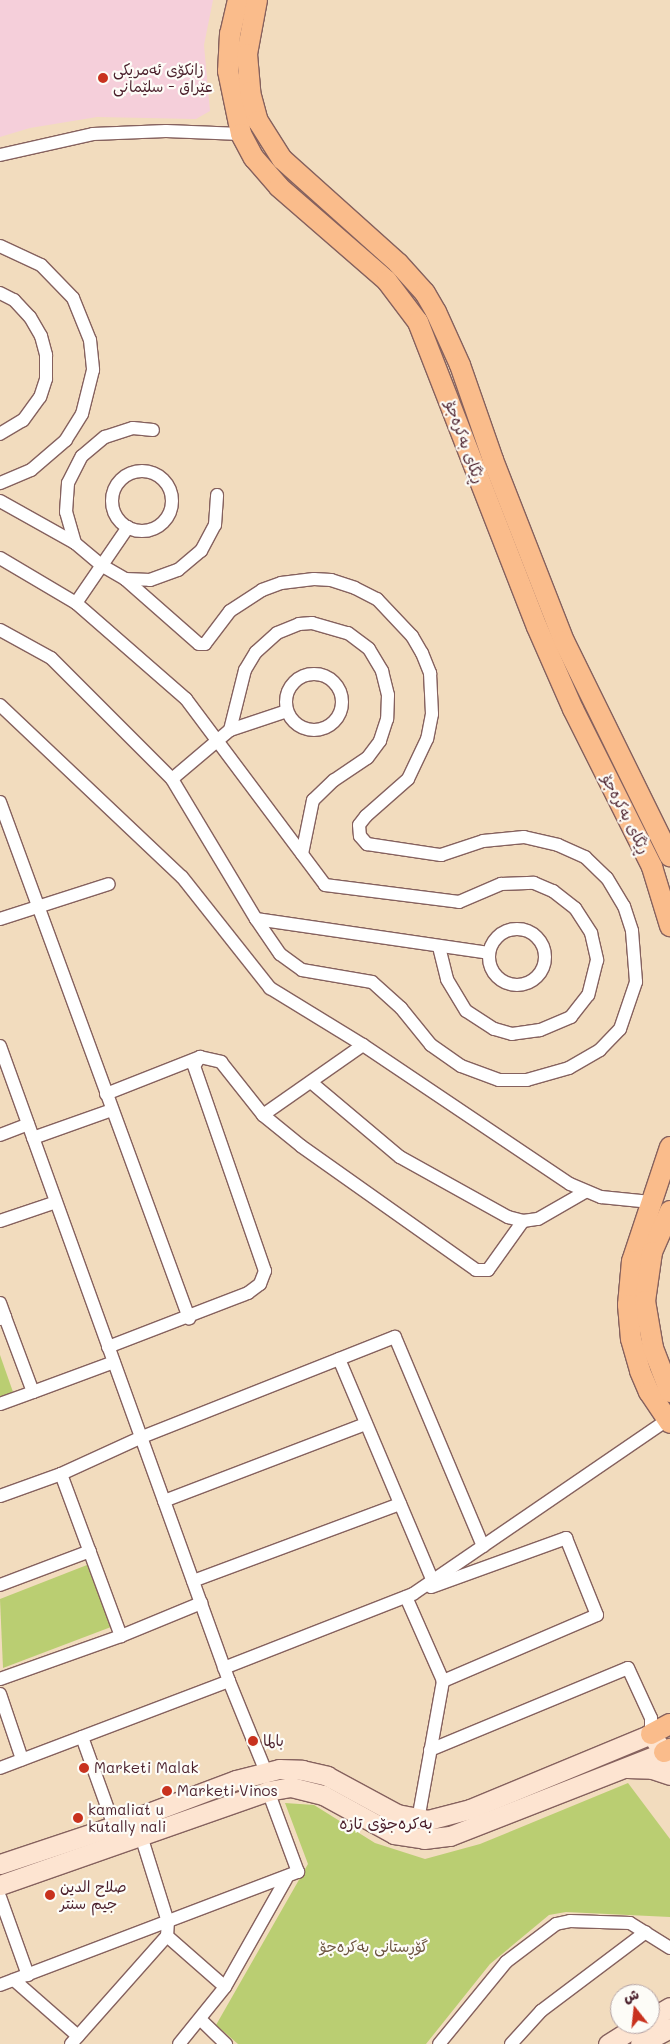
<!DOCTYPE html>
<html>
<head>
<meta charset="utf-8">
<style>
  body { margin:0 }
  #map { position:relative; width:670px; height:2044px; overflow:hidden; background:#f2dcbe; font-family:Mali,"Playpen Sans Arabic",sans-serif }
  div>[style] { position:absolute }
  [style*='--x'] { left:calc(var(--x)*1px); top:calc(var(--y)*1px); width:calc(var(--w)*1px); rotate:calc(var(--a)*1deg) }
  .built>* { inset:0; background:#f5cfda }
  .green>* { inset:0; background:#bace72 }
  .roads { filter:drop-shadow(1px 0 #85615e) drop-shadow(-1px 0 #85615e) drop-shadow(0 1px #85615e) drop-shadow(0 -1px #85615e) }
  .street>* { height:12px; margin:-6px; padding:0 6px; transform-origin:6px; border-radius:6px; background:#fff }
  .street>.ring { margin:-6px; padding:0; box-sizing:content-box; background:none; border:12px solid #fff; border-radius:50% }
  .secondary>* { height:19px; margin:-9.5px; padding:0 9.5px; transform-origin:9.5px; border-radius:9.5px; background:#fde4d1 }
  .primary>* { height:20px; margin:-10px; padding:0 10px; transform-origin:10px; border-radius:10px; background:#fabc8b }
  .dots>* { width:14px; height:14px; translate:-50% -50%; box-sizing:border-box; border:2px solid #fdfcf7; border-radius:50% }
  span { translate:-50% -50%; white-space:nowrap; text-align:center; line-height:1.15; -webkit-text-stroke:4.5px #fdfcf7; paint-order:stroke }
  .poi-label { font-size:15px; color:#4a1f2b }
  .left { translate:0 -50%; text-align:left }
  .street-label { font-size:15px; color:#4a1f2b }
  .park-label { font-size:15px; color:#6c5440 }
  .neighbourhood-label { font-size:16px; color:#4a1f2b }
  .north { position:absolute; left:610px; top:1984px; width:50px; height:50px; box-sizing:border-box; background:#fdfcf7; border:1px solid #b5a4a5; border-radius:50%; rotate:344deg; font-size:14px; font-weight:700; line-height:20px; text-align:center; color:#4a1f2b }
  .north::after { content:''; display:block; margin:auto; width:18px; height:22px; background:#c8321e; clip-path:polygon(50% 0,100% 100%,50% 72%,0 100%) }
</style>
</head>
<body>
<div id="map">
  <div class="built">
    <i style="clip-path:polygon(0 0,213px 0,204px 45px,210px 111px,196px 119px,97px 117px,30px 128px,0 137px)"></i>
  </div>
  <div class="green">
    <i style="clip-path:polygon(0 1355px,13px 1392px,0 1397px)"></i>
    <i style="clip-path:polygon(87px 1565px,111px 1627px,3px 1668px,0 1599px)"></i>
    <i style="clip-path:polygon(628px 1783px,670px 1839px,670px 1917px,566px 1912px,549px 1915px,490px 1964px,426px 2044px,238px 2044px,216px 2025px,308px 1864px,285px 1803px,314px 1805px,375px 1843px,425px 1859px,480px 1844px)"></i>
  </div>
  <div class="roads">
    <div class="street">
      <i style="--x:0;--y:155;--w:95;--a:-12.7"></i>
      <i style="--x:93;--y:134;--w:73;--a:-2.4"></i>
      <i style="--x:166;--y:131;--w:75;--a:2.3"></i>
      <i style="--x:0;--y:246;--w:45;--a:24.9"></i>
      <i style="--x:41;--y:265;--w:46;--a:45.9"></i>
      <i style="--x:73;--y:298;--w:45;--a:68"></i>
      <i style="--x:90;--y:340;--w:30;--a:84"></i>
      <i style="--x:93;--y:370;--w:45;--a:104"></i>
      <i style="--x:82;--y:414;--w:31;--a:122"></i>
      <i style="--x:66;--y:440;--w:46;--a:139.4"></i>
      <i style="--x:31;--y:470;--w:34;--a:157"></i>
      <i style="--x:0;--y:293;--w:16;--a:27"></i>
      <i style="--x:14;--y:300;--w:23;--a:47"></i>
      <i style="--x:30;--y:317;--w:22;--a:60"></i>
      <i style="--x:41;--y:336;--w:20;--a:75"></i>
      <i style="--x:46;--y:355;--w:24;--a:90"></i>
      <i style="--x:46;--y:379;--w:19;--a:108"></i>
      <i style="--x:40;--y:397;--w:29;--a:126"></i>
      <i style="--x:23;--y:420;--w:27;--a:149"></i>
      <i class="ring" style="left:112px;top:471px;width:48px;height:48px"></i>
      <i style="--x:0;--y:501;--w:86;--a:29.2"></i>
      <i style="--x:75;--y:543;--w:34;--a:40"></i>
      <i style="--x:101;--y:565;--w:28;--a:30"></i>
      <i style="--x:125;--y:579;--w:98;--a:41.3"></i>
      <i style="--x:199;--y:644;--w:6;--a:0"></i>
      <i style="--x:205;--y:644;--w:41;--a:-52.9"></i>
      <i style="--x:230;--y:611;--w:38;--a:-33"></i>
      <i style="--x:262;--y:590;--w:20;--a:-20"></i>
      <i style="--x:281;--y:583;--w:33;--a:-7"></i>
      <i style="--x:314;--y:579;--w:17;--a:3"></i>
      <i style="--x:331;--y:580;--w:25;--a:18"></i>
      <i style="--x:355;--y:588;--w:25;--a:27"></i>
      <i style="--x:377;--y:599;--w:51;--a:46.6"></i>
      <i style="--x:412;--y:636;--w:20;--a:60"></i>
      <i style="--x:422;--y:653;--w:22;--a:68"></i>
      <i style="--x:430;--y:673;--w:41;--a:87.2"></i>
      <i style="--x:432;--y:714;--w:25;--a:101"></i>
      <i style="--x:427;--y:739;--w:44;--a:115.4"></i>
      <i style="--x:408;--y:779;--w:56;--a:138.6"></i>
      <i style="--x:366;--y:816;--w:11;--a:128"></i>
      <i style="--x:359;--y:825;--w:11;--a:85"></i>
      <i style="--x:360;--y:836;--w:11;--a:49"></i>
      <i style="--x:367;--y:844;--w:75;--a:8.5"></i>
      <i style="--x:441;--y:855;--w:44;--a:-18.4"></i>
      <i style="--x:483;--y:841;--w:41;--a:-5.6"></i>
      <i style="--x:524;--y:837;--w:35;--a:13"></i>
      <i style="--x:558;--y:845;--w:30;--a:24"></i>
      <i style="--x:585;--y:857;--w:30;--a:44"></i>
      <i style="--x:607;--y:878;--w:33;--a:59"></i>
      <i style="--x:624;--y:906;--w:26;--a:72"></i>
      <i style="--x:632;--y:931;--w:51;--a:85.5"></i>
      <i style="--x:636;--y:982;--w:50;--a:108.8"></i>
      <i style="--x:620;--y:1029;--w:29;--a:134"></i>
      <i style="--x:600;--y:1050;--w:36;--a:150"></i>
      <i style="--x:569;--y:1068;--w:44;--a:164.1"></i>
      <i style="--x:527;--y:1080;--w:28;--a:180"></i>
      <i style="--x:499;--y:1080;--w:40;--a:-159.8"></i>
      <i style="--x:461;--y:1066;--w:37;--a:-145"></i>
      <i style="--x:431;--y:1045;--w:48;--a:-129"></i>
      <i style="--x:401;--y:1008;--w:39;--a:-138"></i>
      <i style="--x:372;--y:982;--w:71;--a:-170.3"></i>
      <i style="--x:302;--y:970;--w:27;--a:-144"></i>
      <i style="--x:280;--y:954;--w:42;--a:-124.4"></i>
      <i style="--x:256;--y:919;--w:163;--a:-121"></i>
      <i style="--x:172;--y:779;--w:171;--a:-135"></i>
      <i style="--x:51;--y:658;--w:58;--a:-151.2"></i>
      <i style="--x:75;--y:543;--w:32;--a:-106"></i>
      <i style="--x:66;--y:512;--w:29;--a:-86"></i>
      <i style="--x:68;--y:483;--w:30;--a:-63"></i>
      <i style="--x:82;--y:456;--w:30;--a:-40"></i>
      <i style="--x:105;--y:437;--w:29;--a:-18"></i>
      <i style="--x:133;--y:428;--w:20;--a:6"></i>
      <i style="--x:0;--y:558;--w:88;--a:30.6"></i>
      <i style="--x:76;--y:603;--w:146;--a:41.1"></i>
      <i style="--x:186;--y:699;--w:232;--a:53.2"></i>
      <i style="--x:325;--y:885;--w:135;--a:7.2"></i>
      <i style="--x:459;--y:902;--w:46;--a:-23.2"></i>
      <i style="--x:501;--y:884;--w:33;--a:-2"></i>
      <i style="--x:534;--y:883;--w:21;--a:23"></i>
      <i style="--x:553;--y:891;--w:28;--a:38"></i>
      <i style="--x:575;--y:908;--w:30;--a:57"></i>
      <i style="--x:591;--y:933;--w:28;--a:77"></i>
      <i style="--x:597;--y:960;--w:36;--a:104"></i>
      <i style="--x:588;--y:995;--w:28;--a:128"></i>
      <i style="--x:571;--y:1017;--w:34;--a:157"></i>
      <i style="--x:540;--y:1030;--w:28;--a:172"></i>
      <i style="--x:512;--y:1034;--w:19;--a:-164"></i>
      <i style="--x:494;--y:1029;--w:33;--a:-147"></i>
      <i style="--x:466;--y:1011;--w:37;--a:-121"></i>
      <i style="--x:447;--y:979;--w:34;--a:-104"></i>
      <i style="--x:125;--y:579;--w:25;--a:2"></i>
      <i style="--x:150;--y:580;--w:30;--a:-20"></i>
      <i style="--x:178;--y:570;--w:30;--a:-40"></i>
      <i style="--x:201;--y:551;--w:30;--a:-62"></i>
      <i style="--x:215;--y:525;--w:30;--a:-86"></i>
      <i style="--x:76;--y:603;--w:92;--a:-55.6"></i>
      <i class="ring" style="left:286px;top:674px;width:44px;height:44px"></i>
      <i style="--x:0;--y:705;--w:250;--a:43.4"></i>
      <i style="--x:182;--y:877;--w:142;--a:51.6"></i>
      <i style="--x:270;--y:988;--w:109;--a:31.5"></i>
      <i style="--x:363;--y:1045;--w:249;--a:33.9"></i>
      <i style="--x:570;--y:1184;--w:34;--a:23"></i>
      <i style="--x:601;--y:1197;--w:50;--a:5.7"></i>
      <i style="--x:230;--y:730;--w:60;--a:-18.4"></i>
      <i style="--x:172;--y:779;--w:76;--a:-40.2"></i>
      <i style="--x:230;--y:730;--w:62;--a:-76"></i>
      <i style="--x:245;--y:670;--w:21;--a:-59"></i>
      <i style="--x:256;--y:652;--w:28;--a:-42"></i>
      <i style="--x:277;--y:633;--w:24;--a:-22"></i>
      <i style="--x:299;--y:624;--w:13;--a:-4"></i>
      <i style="--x:312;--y:623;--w:37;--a:16"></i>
      <i style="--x:348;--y:633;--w:26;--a:37"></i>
      <i style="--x:369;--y:649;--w:26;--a:59"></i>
      <i style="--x:382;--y:671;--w:25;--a:76"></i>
      <i style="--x:388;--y:695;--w:24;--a:92"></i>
      <i style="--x:387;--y:719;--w:23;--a:108"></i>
      <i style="--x:380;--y:741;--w:21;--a:127"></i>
      <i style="--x:367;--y:758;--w:40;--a:146"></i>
      <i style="--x:334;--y:780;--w:29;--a:136"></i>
      <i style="--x:313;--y:800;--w:55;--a:101.5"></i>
      <i style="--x:0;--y:802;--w:550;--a:69.88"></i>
      <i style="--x:0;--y:919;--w:114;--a:-17.8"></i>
      <i style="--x:256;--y:919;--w:235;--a:8.3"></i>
      <i class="ring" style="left:489px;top:929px;width:44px;height:44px"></i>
      <i style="--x:0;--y:1046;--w:675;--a:70.17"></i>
      <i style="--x:229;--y:1681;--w:98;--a:67.9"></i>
      <i style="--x:312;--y:1083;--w:115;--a:40.1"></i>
      <i style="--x:400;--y:1157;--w:124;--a:29.1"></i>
      <i style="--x:508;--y:1217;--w:16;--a:15"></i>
      <i style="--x:523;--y:1221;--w:15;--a:-8"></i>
      <i style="--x:538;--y:1219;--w:54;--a:-29.9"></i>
      <i style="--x:106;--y:1094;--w:101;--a:-21.5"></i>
      <i style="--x:263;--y:1115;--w:49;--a:39.2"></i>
      <i style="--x:301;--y:1146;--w:214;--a:35.3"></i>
      <i style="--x:476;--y:1270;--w:12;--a:0"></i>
      <i style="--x:488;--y:1270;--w:60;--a:-54.5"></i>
      <i style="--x:0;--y:1135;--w:30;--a:-21"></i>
      <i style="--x:33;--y:1138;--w:84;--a:-19.5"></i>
      <i style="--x:0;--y:1221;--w:59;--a:-18.7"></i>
      <i style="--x:0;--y:1303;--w:15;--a:70"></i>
      <i style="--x:5;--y:1317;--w:5;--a:158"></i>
      <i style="--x:108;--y:1347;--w:150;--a:-21.1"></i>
      <i style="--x:248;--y:1293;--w:15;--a:-37"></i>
      <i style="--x:260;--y:1284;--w:14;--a:-69"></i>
      <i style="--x:265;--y:1271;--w:217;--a:-109.1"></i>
      <i style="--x:194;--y:1066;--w:11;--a:-56"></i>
      <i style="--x:200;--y:1057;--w:22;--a:13"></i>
      <i style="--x:221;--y:1062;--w:68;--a:51.6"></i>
      <i style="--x:263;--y:1115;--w:122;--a:-35"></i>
      <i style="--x:339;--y:1359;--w:241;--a:67.1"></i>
      <i style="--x:33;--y:1392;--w:86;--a:-20.3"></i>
      <i style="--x:0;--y:1404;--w:35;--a:-20"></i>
      <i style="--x:33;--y:1392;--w:80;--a:-110.5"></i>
      <i style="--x:61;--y:1474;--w:89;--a:-24.6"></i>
      <i style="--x:142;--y:1437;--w:272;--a:-21.6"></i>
      <i style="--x:395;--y:1337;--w:227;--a:67.2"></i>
      <i style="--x:0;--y:1496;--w:65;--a:-19.8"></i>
      <i style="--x:61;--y:1474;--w:173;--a:69.7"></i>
      <i style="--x:121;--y:1636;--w:87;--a:-22.4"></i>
      <i style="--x:164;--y:1501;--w:216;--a:-20.9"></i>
      <i style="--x:193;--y:1581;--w:221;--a:-20.4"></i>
      <i style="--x:0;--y:1585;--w:96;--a:-20.7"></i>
      <i style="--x:431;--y:1587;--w:144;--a:-19.9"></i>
      <i style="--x:566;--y:1538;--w:83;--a:68.1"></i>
      <i style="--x:597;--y:1615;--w:168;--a:156.8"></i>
      <i style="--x:406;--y:1597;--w:92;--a:66.2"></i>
      <i style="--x:443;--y:1681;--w:141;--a:100.2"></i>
      <i style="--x:224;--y:1668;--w:203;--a:-21.4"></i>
      <i style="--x:413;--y:1594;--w:308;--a:-34.4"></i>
      <i style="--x:0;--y:1679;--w:128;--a:-19.6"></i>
      <i style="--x:0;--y:1694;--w:69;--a:71.3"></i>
      <i style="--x:82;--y:1737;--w:95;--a:70.2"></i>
      <i style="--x:430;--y:1750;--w:214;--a:-22.5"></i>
      <i style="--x:628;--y:1668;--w:55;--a:65.3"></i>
      <i style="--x:651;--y:1718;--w:16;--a:90"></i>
      <i style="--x:0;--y:1768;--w:245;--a:-20.8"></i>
      <i style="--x:0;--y:1897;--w:83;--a:70.3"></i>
      <i style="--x:167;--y:1936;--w:77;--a:41.3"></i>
      <i style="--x:14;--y:1980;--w:85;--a:41.2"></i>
      <i style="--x:0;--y:1985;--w:319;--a:-20.8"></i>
      <i style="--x:298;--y:1872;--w:86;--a:-110.3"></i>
      <i style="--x:201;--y:2020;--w:35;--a:44"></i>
      <i style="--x:71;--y:2044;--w:144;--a:-48.4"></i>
      <i style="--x:167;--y:1936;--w:14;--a:-86"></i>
      <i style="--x:168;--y:1922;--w:90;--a:-107.4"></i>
      <i style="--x:179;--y:2044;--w:73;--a:-51.1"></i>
      <i style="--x:225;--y:1987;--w:124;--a:-60.5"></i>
      <i style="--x:439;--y:2044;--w:106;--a:-50.7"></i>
      <i style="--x:506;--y:1962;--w:63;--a:-37.2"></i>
      <i style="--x:556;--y:1924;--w:14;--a:-12"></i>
      <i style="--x:570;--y:1921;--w:60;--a:1.9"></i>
      <i style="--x:630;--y:1923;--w:47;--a:32"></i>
      <i style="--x:511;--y:2044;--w:45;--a:-47.7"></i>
      <i style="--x:541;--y:2011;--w:131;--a:-37"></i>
    </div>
    <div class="secondary">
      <i style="--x:627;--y:1768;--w:25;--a:2"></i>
      <i style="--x:652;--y:1769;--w:19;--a:18"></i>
      <i style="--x:0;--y:1864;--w:120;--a:-18.4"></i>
      <i style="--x:114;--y:1826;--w:130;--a:-20.7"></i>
      <i style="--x:236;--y:1780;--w:44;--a:-14.3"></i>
      <i style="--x:279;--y:1769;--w:23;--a:2"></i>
      <i style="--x:302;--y:1770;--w:26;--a:13"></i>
      <i style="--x:327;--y:1776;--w:80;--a:28.5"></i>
      <i style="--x:397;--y:1814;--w:32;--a:11"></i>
      <i style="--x:428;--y:1820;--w:43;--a:-14.7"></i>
      <i style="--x:470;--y:1809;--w:196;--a:-22.5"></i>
      <i style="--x:651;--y:1734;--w:34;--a:56"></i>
      <i style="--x:0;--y:1885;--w:284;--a:-19.3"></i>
      <i style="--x:268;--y:1791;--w:23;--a:-10"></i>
      <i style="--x:291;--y:1787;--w:33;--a:14"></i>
      <i style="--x:323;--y:1795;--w:81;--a:28.8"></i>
      <i style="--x:394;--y:1834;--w:30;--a:9"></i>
      <i style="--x:424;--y:1839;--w:26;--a:-7"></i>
      <i style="--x:450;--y:1836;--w:230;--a:-21.4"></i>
      <i style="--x:650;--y:2019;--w:23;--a:-31"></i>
      <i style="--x:608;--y:2044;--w:38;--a:-32"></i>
      <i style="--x:640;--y:2044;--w:34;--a:-28"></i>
    </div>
    <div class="primary">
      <i style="--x:238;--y:0;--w:35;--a:103"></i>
      <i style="--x:230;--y:34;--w:37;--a:93"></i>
      <i style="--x:228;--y:71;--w:64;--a:78.3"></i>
      <i style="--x:241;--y:134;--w:27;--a:62"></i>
      <i style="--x:254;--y:158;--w:38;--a:49"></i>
      <i style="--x:279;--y:187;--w:143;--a:41"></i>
      <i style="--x:387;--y:281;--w:51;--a:52.9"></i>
      <i style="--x:418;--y:322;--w:327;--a:68.7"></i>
      <i style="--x:537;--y:627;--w:90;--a:66.3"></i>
      <i style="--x:573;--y:709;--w:177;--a:63.4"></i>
      <i style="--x:652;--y:867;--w:62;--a:73"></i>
      <i style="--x:257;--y:0;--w:55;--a:100.5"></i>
      <i style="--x:247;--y:54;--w:38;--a:85"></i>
      <i style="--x:250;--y:92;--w:30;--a:75"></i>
      <i style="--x:258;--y:121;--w:45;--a:57.7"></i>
      <i style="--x:282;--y:159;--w:156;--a:41.9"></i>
      <i style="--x:398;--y:263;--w:40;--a:48"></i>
      <i style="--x:425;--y:293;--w:22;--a:60"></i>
      <i style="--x:436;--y:312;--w:58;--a:65.6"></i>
      <i style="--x:460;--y:365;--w:101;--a:70.8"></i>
      <i style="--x:493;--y:460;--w:194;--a:68.6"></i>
      <i style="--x:564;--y:641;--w:240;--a:63.8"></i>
      <i style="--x:670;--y:1147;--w:120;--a:108.4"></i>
      <i style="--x:632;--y:1261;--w:44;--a:95.2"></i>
      <i style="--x:628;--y:1305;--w:34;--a:85"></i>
      <i style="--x:631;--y:1339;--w:33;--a:74"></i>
      <i style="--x:640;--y:1371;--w:23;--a:67"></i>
      <i style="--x:649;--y:1392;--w:37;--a:56"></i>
      <i style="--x:670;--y:1211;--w:45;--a:113.7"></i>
      <i style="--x:652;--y:1252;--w:49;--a:98.1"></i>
      <i style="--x:645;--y:1301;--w:48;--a:80.3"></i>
      <i style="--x:653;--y:1348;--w:47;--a:68.9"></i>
      <i style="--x:651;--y:1734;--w:21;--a:-28"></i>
      <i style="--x:664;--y:1752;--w:7;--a:-27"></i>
    </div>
  </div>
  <div class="dots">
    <i style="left:103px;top:78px;background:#c8321e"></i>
    <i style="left:253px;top:1741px;background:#c8321e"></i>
    <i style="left:84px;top:1768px;background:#c8321e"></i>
    <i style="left:167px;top:1791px;background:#c8321e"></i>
    <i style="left:78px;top:1818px;background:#c8321e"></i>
    <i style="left:50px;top:1895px;background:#c8321e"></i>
  </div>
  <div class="poi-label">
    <span class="left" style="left:113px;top:78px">زانکۆی ئەمریکی<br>عێراق - سلێمانی</span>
    <span class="left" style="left:263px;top:1741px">بالما</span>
    <span class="left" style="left:94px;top:1768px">Marketi Malak</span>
    <span class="left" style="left:177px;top:1791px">Marketi Vinos</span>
    <span class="left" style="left:88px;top:1818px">kamaliat u<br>kutally nali</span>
    <span class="left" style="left:60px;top:1895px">صلاح الدين<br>جيم سنتر</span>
  </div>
  <div class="street-label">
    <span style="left:465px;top:442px;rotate:70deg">ڕێگای بەکرەجۆ</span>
    <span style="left:626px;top:814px;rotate:63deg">ڕێگای بەکرەجۆ</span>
  </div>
  <div class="park-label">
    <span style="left:374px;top:1947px">گۆڕستانی بەکرەجۆ</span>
  </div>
  <div class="neighbourhood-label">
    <span style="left:386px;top:1823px">بەکرەجۆی تازە</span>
  </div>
  <div class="north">ش</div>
</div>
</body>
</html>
